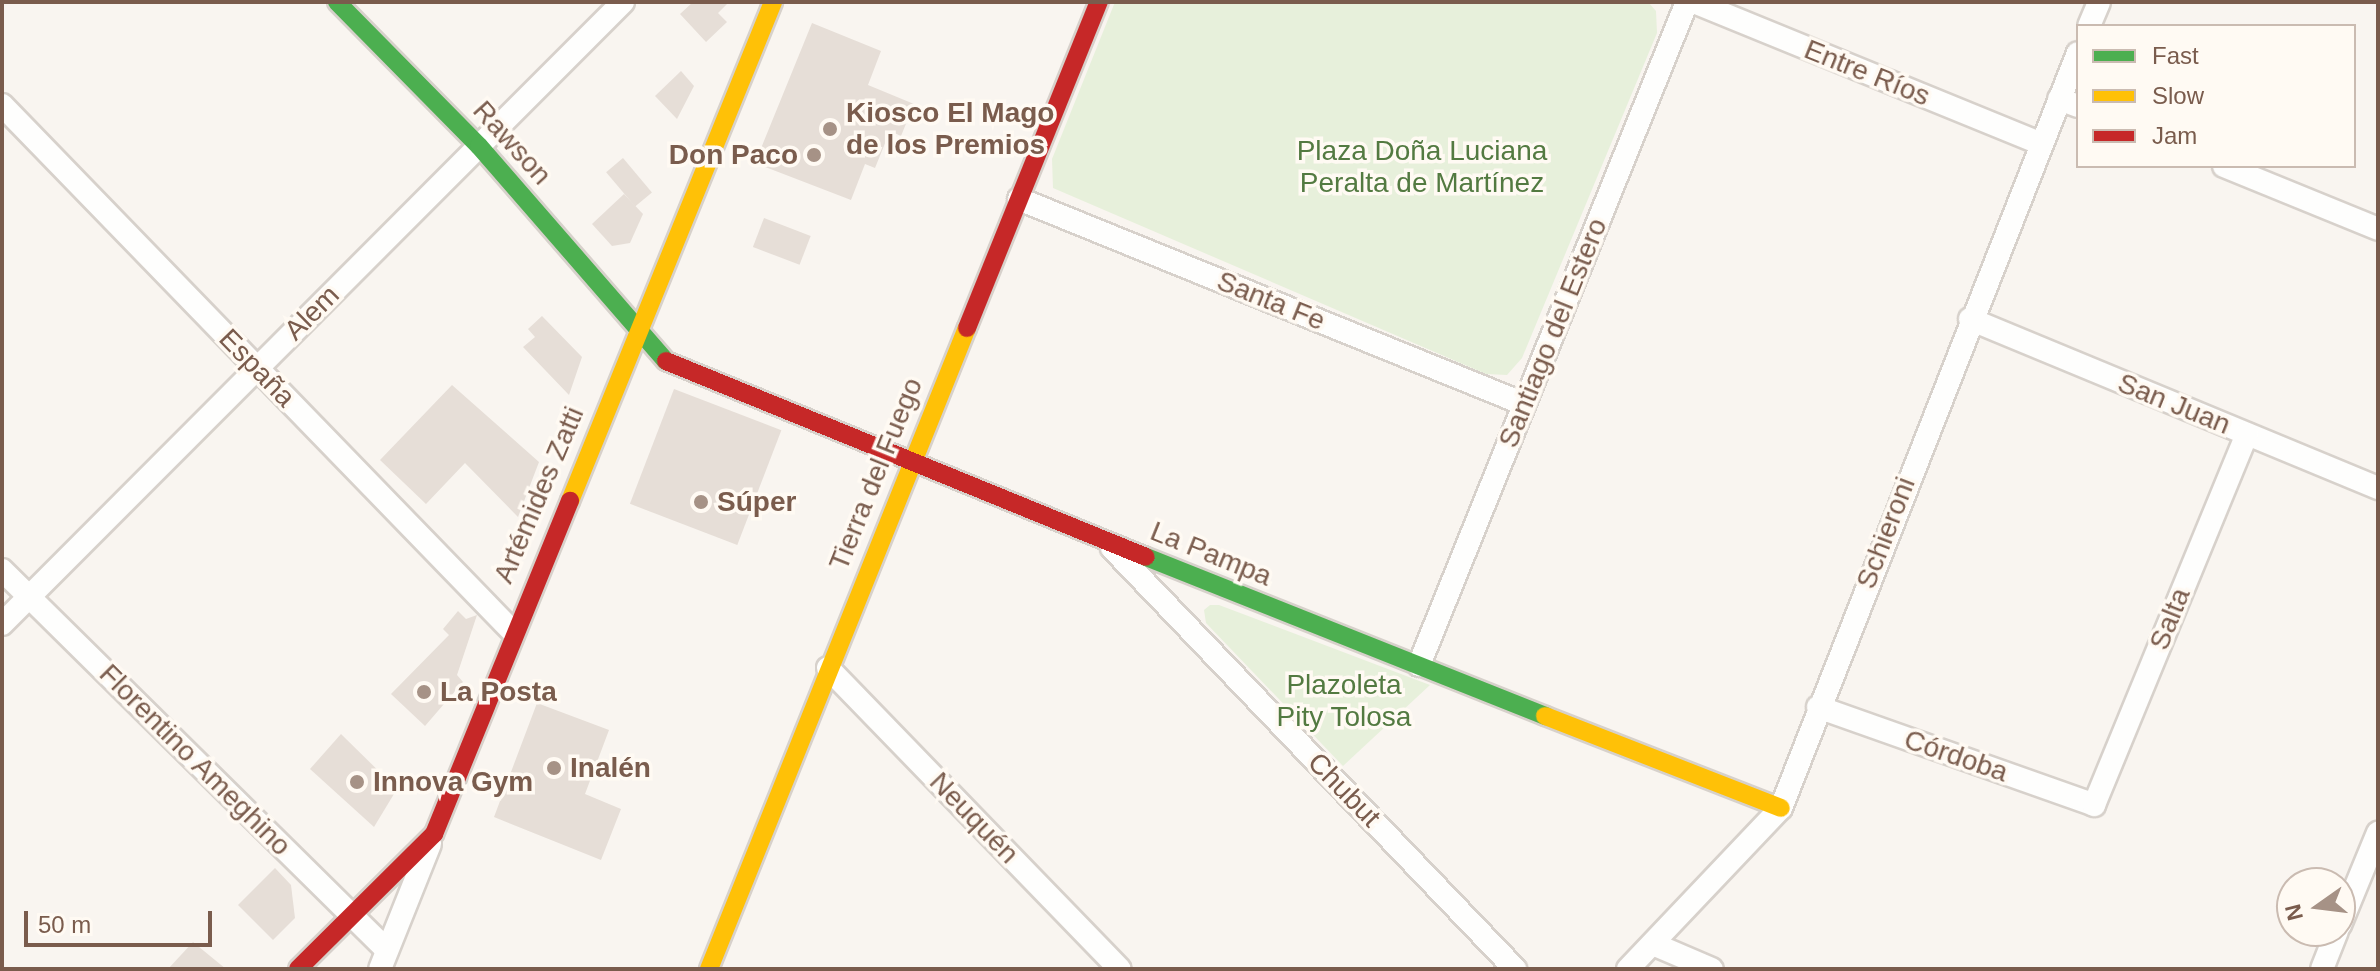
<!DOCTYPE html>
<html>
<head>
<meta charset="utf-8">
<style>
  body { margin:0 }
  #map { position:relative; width:2380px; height:971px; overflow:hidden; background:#f9f5f0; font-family:Arial,sans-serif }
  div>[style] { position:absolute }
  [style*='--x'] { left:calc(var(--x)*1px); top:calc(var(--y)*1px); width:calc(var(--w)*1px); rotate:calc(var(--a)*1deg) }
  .green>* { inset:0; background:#e7f0db }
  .building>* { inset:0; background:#e6ded7; transform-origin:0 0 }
  .roads { filter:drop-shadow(2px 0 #d7d1cb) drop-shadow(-2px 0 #d7d1cb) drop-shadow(0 2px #d7d1cb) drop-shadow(0 -2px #d7d1cb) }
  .street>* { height:22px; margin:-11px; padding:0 11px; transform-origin:11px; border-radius:11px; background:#fefefd }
  .fast>* { height:18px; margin:-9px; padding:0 9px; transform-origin:9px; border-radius:9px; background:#4caf50 }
  .slow>* { height:18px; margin:-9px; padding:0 9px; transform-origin:9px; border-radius:9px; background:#ffc107 }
  .jam>* { height:18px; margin:-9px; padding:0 9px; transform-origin:9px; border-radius:9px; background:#c62828 }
  .dots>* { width:22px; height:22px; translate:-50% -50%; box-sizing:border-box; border:4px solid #fffaf3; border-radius:50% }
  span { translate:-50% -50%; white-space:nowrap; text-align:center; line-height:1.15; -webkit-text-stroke:7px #fffaf3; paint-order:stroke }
  .street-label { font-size:28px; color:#7a5c4d }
  .poi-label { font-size:28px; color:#7a5c4d; font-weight:700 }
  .left { translate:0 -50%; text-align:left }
  .right { translate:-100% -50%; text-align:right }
  .park-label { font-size:28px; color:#537a41 }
  .frame { position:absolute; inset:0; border:4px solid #7a5c4d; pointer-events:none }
  .legend { position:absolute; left:2076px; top:24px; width:280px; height:144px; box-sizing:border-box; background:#fffaf3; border:2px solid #cabbb1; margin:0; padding:10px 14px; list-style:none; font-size:24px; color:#7a5c4d }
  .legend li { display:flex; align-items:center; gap:16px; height:40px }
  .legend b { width:40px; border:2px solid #cabbb1 }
  .north { position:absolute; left:2276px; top:867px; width:80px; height:80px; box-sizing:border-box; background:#fffaf3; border:2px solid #cabbb1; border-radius:50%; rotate:256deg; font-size:22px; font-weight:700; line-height:32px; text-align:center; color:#7a5c4d }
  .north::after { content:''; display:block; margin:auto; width:28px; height:36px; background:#a69286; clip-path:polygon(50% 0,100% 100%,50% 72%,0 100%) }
  .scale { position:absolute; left:24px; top:911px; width:188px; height:36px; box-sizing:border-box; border:4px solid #7a5c4d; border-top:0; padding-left:10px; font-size:24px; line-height:28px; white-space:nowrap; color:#7a5c4d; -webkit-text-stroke:6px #fffaf3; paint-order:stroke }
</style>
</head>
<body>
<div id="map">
  <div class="green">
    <i style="clip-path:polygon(1115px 2px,1648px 2px,1656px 11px,1657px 33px,1522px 358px,1507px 375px,1486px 374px,1053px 188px,1052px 159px)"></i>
    <i style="clip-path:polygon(1210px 605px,1219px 605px,1430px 685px,1343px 766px,1206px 623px,1204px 610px)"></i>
  </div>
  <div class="building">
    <i style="clip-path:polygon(693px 2px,729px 2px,718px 13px,727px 22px,706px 42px,680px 14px)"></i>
    <i style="clip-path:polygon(812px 23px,881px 51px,868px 85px,914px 104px,901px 136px,890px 131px,875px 168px,865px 164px,851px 200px,755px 163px)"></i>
    <i style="clip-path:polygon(681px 71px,694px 86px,677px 119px,655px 96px)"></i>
    <i style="left:623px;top:158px;width:45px;height:22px;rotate:50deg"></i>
    <i style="clip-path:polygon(624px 194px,643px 214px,630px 243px,612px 246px,592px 224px)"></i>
    <i style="left:764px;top:218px;width:50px;height:31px;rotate:21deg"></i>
    <i style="clip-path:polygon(542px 316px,582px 357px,569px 395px,523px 347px,535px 337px,528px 329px)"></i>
    <i style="clip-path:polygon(452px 385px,539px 462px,518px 517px,465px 463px,426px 504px,380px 460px)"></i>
    <i style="left:674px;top:389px;width:115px;height:123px;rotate:21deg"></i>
    <i style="clip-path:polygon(458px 611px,466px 619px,477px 615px,457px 675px,463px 682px,425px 726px,391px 694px,449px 635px,443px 629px)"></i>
    <i style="clip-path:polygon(537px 703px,609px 730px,585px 794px,621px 809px,601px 860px,494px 817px)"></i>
    <i style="clip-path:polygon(341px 734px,397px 789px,374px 827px,310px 769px)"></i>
    <i style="clip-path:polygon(275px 868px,291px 885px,295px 918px,273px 940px,238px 905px)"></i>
    <i style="clip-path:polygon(193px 942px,226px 969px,168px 969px)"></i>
  </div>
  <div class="roads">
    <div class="street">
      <i style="--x:1694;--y:2;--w:374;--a:22.2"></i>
      <i style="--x:2089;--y:26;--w:26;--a:-67"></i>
      <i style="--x:2059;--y:99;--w:20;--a:20"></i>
      <i style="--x:2;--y:105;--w:733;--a:45.88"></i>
      <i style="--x:2224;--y:166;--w:166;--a:22.2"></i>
      <i style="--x:1019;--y:199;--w:545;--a:22.09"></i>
      <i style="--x:1970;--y:319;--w:442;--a:22.5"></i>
      <i style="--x:1112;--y:548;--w:583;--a:46.25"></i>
      <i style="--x:2;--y:570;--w:541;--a:44.63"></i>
      <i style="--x:2;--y:624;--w:879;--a:-45.05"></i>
      <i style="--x:1419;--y:665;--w:715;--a:-67.99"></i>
      <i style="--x:828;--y:668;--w:419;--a:45.9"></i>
      <i style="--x:1818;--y:707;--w:293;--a:19.5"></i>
      <i style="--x:2094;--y:805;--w:401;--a:-67.6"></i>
      <i style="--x:2340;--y:925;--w:100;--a:-67.6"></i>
      <i style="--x:1653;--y:944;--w:64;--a:23"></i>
      <i style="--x:380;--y:969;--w:135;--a:-68.2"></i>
      <i style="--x:1628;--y:969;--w:222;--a:-46.5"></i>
      <i style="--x:1781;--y:808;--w:811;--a:-68.53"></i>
      <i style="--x:2322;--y:969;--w:41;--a:-68.5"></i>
    </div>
    <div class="fast">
      <i style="--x:337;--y:2;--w:202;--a:45.4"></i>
      <i style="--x:479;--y:146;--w:285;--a:49"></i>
      <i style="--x:1146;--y:557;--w:430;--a:21.7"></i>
    </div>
    <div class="slow">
      <i style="--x:570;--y:501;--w:539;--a:-67.86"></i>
      <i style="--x:1545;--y:716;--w:253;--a:21.3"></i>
      <i style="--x:709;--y:969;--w:691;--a:-68.08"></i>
    </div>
    <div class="jam">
      <i style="--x:967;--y:328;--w:352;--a:-68"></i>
      <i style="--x:666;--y:361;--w:518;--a:22.21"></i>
      <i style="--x:298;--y:969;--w:192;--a:-44.8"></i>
      <i style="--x:434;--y:834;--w:360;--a:-67.8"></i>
    </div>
  </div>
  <div class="dots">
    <i style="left:830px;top:129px;background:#a69286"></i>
    <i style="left:814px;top:155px;background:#a69286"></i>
    <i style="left:701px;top:502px;background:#a69286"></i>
    <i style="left:424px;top:692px;background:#a69286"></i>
    <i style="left:554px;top:768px;background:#a69286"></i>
    <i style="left:357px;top:782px;background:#a69286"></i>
  </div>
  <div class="street-label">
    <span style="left:1867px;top:73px;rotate:22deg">Entre Ríos</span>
    <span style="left:512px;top:143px;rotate:48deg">Rawson</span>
    <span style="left:1271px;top:301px;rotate:22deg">Santa Fe</span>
    <span style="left:312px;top:313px;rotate:-45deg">Alem</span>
    <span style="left:1553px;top:333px;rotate:-68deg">Santiago del Estero</span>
    <span style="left:257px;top:368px;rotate:46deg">España</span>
    <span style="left:2174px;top:404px;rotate:22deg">San Juan</span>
    <span style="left:876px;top:474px;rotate:-68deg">Tierra del Fuego</span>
    <span style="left:539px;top:495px;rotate:-67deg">Artémides Zatti</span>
    <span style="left:1886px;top:533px;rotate:-69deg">Schieroni</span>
    <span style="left:1211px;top:554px;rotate:22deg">La Pampa</span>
    <span style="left:2170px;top:619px;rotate:-68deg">Salta</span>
    <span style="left:1956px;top:756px;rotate:19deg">Córdoba</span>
    <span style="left:195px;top:760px;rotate:45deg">Florentino Ameghino</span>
    <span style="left:1344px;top:790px;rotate:46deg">Chubut</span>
    <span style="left:974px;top:818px;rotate:46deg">Neuquén</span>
  </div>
  <div class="poi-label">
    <span class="left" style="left:846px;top:129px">Kiosco El Mago<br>de los Premios</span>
    <span class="right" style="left:798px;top:155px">Don Paco</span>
    <span class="left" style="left:717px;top:502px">Súper</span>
    <span class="left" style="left:440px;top:692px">La Posta</span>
    <span class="left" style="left:570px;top:768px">Inalén</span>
    <span class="left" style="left:373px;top:782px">Innova Gym</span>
  </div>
  <div class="park-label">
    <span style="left:1422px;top:167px">Plaza Doña Luciana<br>Peralta de Martínez</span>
    <span style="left:1344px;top:701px">Plazoleta<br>Pity Tolosa</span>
  </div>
  <div class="frame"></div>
  <ul class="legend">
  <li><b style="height:10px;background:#4caf50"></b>Fast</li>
  <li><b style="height:10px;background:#ffc107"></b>Slow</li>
  <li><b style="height:10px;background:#c62828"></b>Jam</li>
  </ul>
  <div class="north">N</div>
  <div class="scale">50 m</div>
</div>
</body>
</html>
